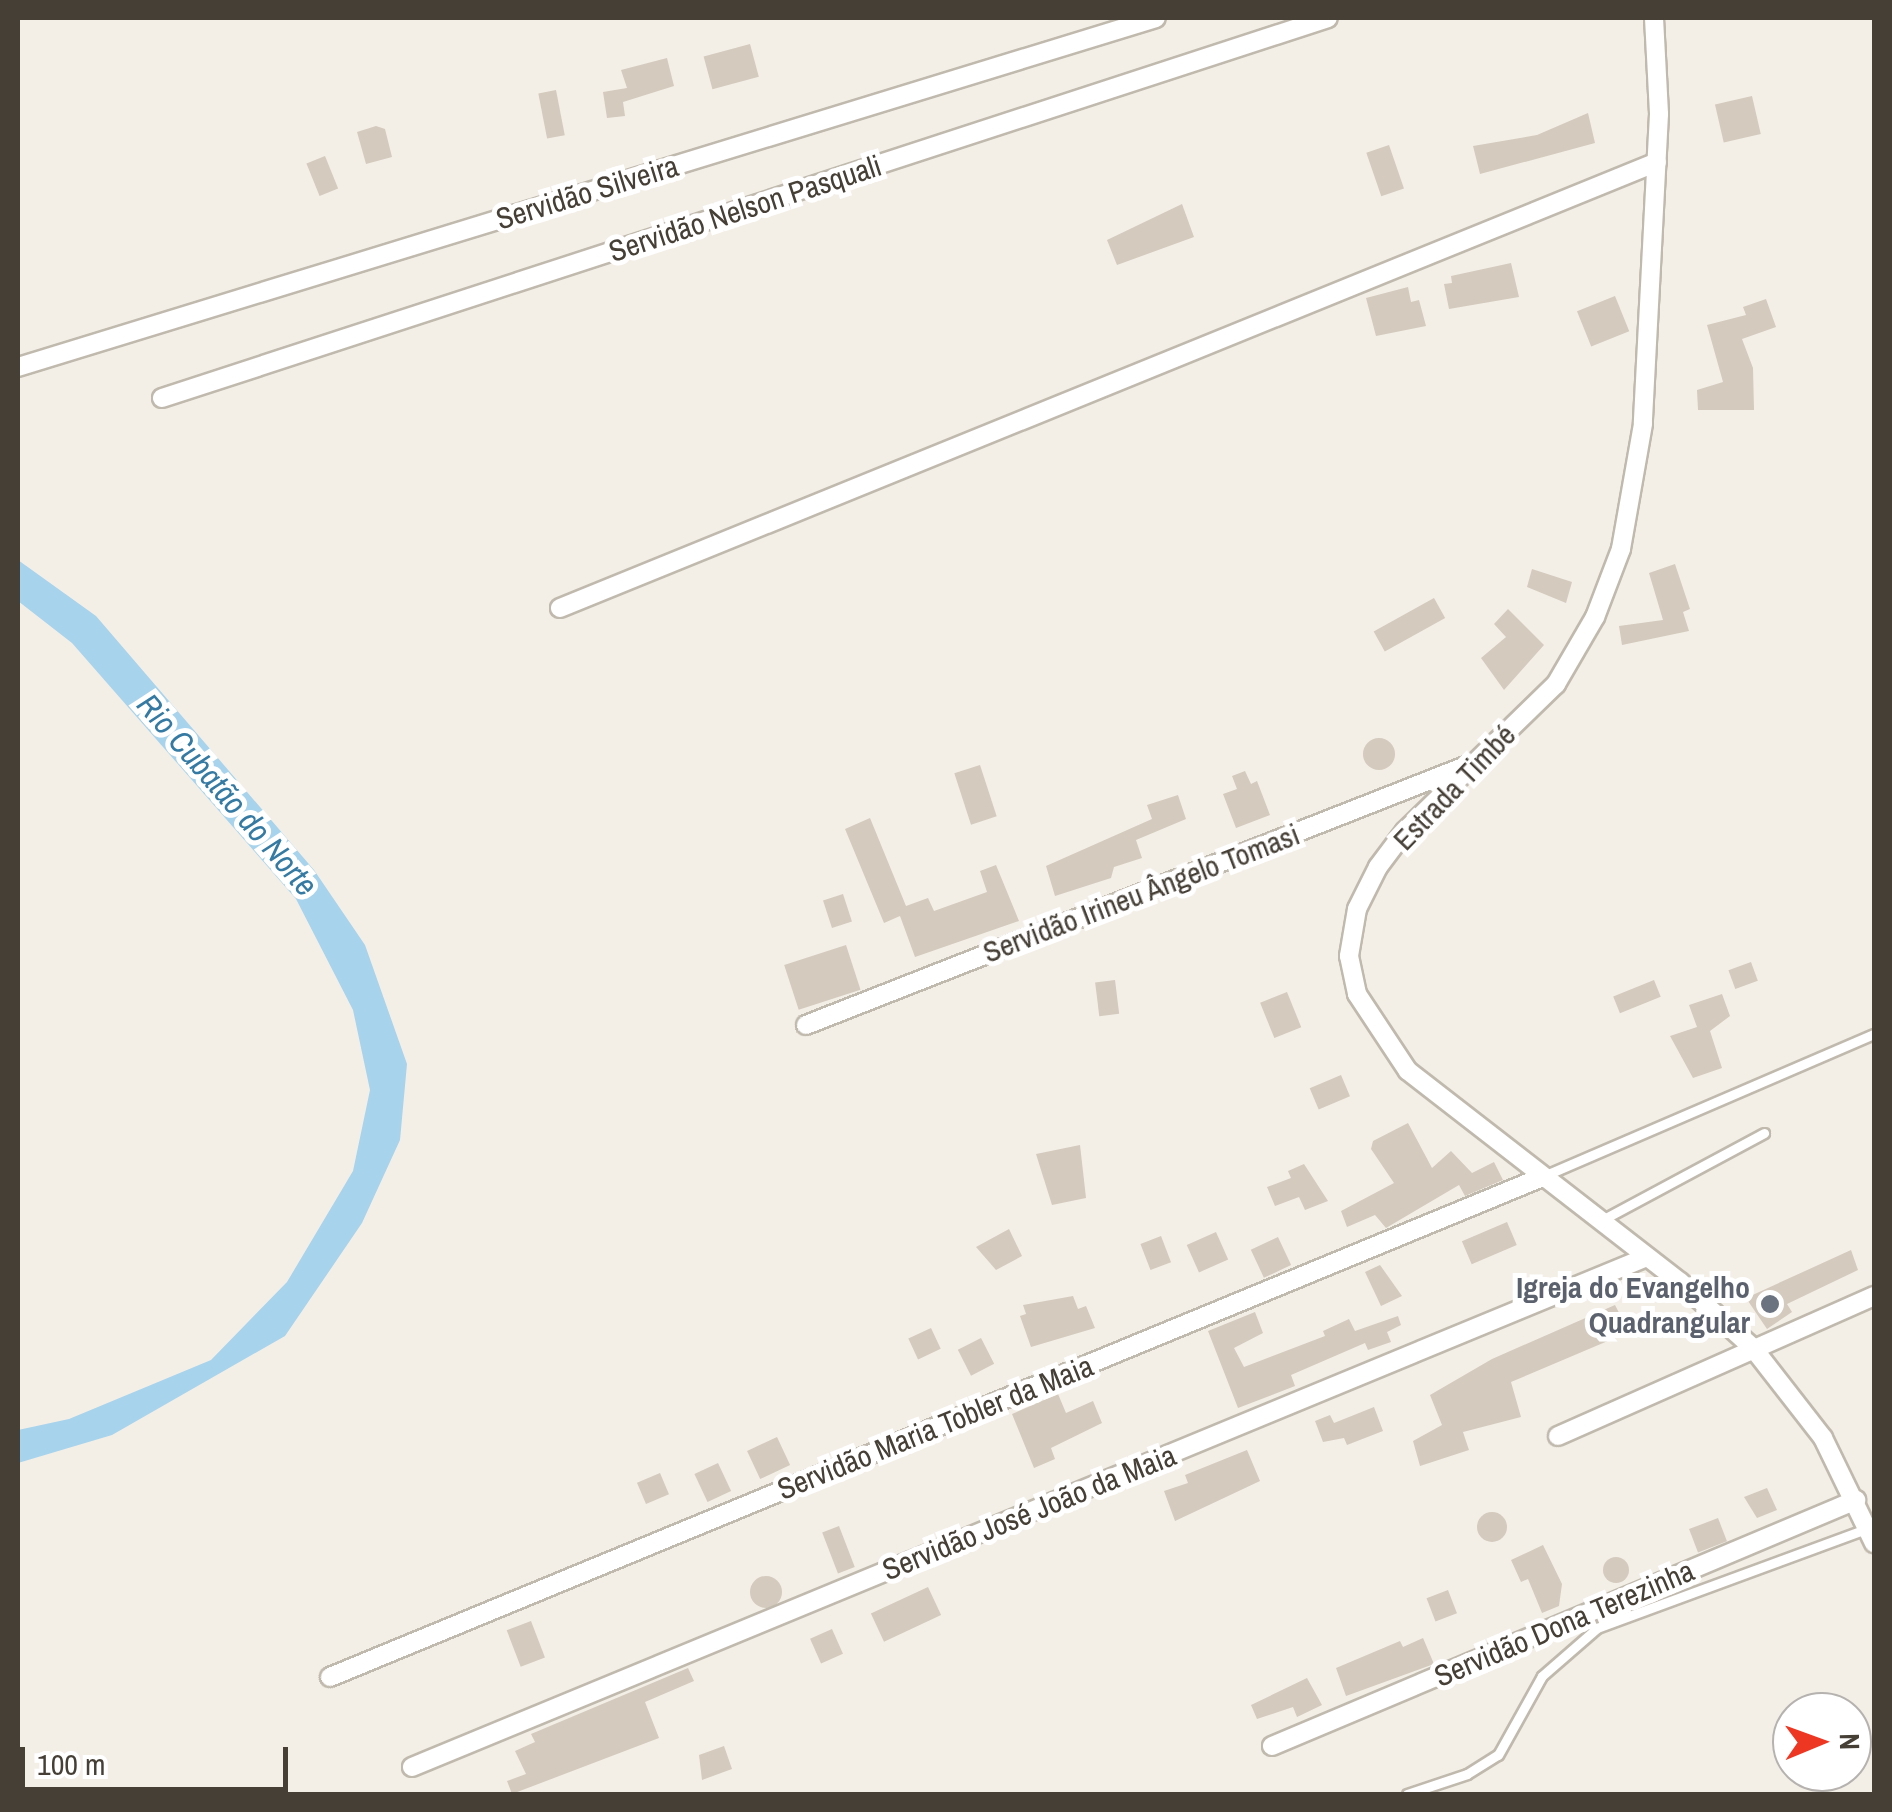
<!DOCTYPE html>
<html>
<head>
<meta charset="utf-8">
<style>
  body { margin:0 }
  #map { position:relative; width:1892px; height:1812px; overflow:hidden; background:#f3efe7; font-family:"Archivo Narrow",sans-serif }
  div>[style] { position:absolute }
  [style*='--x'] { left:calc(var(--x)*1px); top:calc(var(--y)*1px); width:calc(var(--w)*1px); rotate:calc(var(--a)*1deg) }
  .water>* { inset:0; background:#a7d3ec }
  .building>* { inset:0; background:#d4cabd; transform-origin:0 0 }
  .round { border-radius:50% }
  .roads { filter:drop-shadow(2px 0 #c0b9ad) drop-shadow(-2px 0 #c0b9ad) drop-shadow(0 2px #c0b9ad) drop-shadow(0 -2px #c0b9ad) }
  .service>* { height:9px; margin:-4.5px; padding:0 4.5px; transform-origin:4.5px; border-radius:4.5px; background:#fff }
  .minor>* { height:18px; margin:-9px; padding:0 9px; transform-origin:9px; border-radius:9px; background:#fff }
  .dots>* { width:28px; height:28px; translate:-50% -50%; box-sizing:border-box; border:5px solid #fff; border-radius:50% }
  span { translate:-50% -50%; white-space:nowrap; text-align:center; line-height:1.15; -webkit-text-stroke:10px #fff; paint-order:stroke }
  .street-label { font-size:30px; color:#453f36 }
  .worship-label { font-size:30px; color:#5b616d; font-weight:700 }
  .right { translate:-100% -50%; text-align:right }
  .water-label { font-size:32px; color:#347aa3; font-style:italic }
  .frame { position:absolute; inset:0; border:20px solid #453f36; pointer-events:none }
  .north { position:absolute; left:1772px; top:1692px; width:100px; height:100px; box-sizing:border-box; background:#fff; border:2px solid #b5b2af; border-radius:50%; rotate:89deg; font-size:28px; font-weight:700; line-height:40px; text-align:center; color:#453f36 }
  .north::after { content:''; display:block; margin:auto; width:35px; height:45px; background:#ee3723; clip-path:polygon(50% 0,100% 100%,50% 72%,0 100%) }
  .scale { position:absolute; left:20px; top:1747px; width:268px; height:45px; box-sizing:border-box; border:5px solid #453f36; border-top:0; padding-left:12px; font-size:30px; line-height:35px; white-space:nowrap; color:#453f36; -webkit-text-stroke:8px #fff; paint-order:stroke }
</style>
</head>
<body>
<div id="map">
  <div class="water">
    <i style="clip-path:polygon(18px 560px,96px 616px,314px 870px,365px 945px,407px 1064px,400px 1140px,362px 1223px,285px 1336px,112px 1435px,18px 1463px,18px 1430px,69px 1419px,211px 1360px,287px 1282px,353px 1171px,370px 1090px,353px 1010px,296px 899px,72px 643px,18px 601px)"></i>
  </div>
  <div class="building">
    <i style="left:750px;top:44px;width:34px;height:48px;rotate:75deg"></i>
    <i style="clip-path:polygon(667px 58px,674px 86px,623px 102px,625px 116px,607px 118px,603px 92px,627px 88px,621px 70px)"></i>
    <i style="left:556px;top:90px;width:46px;height:18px;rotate:79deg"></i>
    <i style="left:1752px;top:96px;width:39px;height:38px;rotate:77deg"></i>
    <i style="clip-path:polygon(1588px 113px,1595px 143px,1480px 174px,1473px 146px,1537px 135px)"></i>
    <i style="clip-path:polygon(376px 126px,385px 129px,392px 157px,366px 164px,357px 132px)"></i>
    <i style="left:1389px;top:145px;width:46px;height:24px;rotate:71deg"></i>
    <i style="left:325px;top:156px;width:35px;height:20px;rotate:68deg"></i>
    <i style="clip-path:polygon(1182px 204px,1194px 237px,1117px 265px,1107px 240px)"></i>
    <i style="clip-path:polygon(1511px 263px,1519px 297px,1449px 309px,1444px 284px,1452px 283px,1451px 276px)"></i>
    <i style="clip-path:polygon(1408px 287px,1411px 302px,1419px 300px,1426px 326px,1376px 336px,1366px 298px)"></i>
    <i style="left:1615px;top:296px;width:38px;height:41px;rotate:68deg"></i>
    <i style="clip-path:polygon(1766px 299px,1776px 327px,1742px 339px,1753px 368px,1754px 410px,1698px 410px,1697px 390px,1723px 382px,1707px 325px,1746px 315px,1743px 307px)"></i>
    <i style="clip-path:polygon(1675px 564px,1690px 609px,1683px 612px,1689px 631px,1622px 645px,1619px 626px,1663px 620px,1649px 573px)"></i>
    <i style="clip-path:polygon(1532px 569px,1572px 582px,1566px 603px,1527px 587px)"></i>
    <i style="left:1434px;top:598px;width:23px;height:69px;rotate:61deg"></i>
    <i style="clip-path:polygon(1508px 609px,1544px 645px,1504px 690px,1481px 658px,1506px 637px,1494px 624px)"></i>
    <i class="round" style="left:1363px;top:738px;width:32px;height:32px"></i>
    <i style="left:980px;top:765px;width:54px;height:27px;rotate:72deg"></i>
    <i style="clip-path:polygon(1245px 771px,1251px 784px,1257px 781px,1270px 815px,1236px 828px,1223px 794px,1237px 789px,1232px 776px)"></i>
    <i style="clip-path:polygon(1178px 795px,1186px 819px,1136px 840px,1142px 858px,1114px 867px,1111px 878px,1055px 896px,1046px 866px,1152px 819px,1147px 805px)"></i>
    <i style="clip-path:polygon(870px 818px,906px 906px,928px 898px,934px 911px,987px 892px,980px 871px,996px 865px,1019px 921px,915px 957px,900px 916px,884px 923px,845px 829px)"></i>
    <i style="left:843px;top:894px;width:29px;height:21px;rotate:72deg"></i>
    <i style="left:846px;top:945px;width:47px;height:65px;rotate:72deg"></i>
    <i style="left:1751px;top:962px;width:20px;height:24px;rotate:70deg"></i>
    <i style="left:1115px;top:980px;width:34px;height:20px;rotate:83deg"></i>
    <i style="left:1654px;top:980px;width:18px;height:44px;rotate:68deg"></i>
    <i style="left:1287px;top:992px;width:38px;height:29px;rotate:68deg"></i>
    <i style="clip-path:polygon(1722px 994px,1730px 1016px,1710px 1031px,1722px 1068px,1693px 1078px,1670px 1036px,1697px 1027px,1689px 1005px)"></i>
    <i style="left:1341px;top:1075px;width:23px;height:34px;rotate:67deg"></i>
    <i style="clip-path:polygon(1408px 1123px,1432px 1168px,1451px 1151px,1472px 1173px,1494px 1162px,1503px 1180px,1465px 1196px,1459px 1185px,1386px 1228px,1375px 1215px,1347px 1227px,1341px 1211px,1394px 1183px,1371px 1149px,1373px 1141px)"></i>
    <i style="clip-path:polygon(1080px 1145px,1086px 1198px,1052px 1205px,1036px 1154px)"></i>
    <i style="clip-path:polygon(1304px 1164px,1328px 1201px,1305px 1210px,1299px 1197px,1275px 1206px,1267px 1187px,1291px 1178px,1288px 1171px)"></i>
    <i style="left:1507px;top:1222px;width:25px;height:49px;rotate:67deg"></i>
    <i style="clip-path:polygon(1009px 1229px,1022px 1256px,996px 1270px,976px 1247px)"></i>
    <i style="left:1216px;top:1232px;width:30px;height:32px;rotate:66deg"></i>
    <i style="left:1161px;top:1236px;width:28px;height:22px;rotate:69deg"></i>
    <i style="left:1278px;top:1237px;width:31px;height:30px;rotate:65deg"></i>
    <i style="clip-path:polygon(1851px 1250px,1858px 1270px,1787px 1304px,1792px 1312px,1767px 1329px,1746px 1298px)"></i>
    <i style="clip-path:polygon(1380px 1265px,1402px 1296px,1381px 1306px,1365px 1272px)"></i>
    <i style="clip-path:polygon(1073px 1296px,1078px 1309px,1086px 1306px,1095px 1328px,1031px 1347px,1020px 1316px,1026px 1314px,1023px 1305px)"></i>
    <i style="clip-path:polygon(1615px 1305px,1629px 1332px,1511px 1382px,1521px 1417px,1463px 1432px,1469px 1450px,1420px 1466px,1413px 1441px,1442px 1425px,1430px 1395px,1492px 1359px)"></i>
    <i style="clip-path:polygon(1255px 1312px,1263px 1333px,1234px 1348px,1244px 1367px,1325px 1336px,1323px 1331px,1349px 1319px,1355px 1331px,1398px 1316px,1401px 1325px,1387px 1332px,1391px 1342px,1368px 1350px,1365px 1343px,1291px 1375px,1295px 1386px,1238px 1408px,1208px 1331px)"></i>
    <i style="left:931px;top:1328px;width:23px;height:25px;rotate:65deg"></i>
    <i style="left:981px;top:1338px;width:29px;height:26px;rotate:63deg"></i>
    <i style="clip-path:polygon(1058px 1394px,1066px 1413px,1093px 1401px,1102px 1423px,1051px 1448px,1055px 1459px,1034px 1468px,1012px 1414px)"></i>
    <i style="clip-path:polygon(1374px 1407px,1383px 1431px,1347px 1445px,1344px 1438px,1323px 1442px,1315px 1421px,1330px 1415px,1334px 1423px)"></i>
    <i style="left:777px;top:1437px;width:31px;height:33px;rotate:65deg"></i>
    <i style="clip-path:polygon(1247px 1450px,1260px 1481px,1175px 1521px,1164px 1491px,1188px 1483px,1185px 1475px)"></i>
    <i style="left:718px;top:1463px;width:31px;height:26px;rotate:65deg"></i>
    <i style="left:660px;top:1473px;width:23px;height:25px;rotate:67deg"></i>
    <i style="clip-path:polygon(1767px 1488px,1777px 1510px,1757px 1518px,1744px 1497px)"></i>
    <i class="round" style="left:1477px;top:1512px;width:30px;height:30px"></i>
    <i style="left:1718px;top:1518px;width:25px;height:31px;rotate:69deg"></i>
    <i style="left:839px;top:1526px;width:44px;height:18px;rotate:69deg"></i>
    <i style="clip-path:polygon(1543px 1545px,1562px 1584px,1559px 1606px,1542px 1613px,1528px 1579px,1521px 1582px,1511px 1560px)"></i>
    <i class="round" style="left:1603px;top:1557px;width:26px;height:26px"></i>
    <i class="round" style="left:750px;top:1576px;width:32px;height:32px"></i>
    <i style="left:928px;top:1587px;width:31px;height:63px;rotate:65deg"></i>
    <i style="left:1448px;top:1590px;width:25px;height:23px;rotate:69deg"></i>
    <i style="left:531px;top:1621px;width:39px;height:26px;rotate:69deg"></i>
    <i style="left:832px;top:1629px;width:27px;height:24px;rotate:66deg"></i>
    <i style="clip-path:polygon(1423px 1638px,1434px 1664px,1346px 1696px,1336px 1668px,1400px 1641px,1403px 1647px)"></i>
    <i style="clip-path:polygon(688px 1668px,694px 1681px,645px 1702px,659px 1738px,512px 1794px,507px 1781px,526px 1774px,515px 1751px,535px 1742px,531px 1734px)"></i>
    <i style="clip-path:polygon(1307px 1678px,1322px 1705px,1297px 1717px,1293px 1707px,1257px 1719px,1251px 1705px)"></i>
    <i style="clip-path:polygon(724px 1746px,732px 1769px,702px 1780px,699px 1755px)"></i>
  </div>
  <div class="roads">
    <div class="service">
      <i style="--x:1546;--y:1175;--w:357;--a:-23.3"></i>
      <i style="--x:1602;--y:1220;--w:184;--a:-28.2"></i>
      <i style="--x:1407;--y:1794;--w:63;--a:-18.4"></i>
      <i style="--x:1467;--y:1774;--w:36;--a:-32"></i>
      <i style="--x:1498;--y:1755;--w:90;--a:-60.9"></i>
      <i style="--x:1542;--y:1676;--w:73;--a:-41.1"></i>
      <i style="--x:1597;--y:1628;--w:287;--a:-20.2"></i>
    </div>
    <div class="minor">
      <i style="--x:1654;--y:18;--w:96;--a:87"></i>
      <i style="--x:1659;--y:114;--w:310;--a:93"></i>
      <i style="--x:1643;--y:424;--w:127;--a:100"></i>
      <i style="--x:1621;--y:549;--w:73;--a:110.9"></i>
      <i style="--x:1595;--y:617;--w:78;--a:120.2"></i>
      <i style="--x:1556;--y:684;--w:211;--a:135.8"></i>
      <i style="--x:1405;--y:831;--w:45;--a:126.9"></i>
      <i style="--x:1378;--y:867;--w:47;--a:116.6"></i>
      <i style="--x:1357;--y:909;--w:48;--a:99.7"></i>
      <i style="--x:1349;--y:956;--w:39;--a:78"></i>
      <i style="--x:1357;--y:994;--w:92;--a:56.5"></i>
      <i style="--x:1408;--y:1071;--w:344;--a:37.8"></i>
      <i style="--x:1680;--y:1282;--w:98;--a:42.1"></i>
      <i style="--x:1753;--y:1348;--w:114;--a:52.1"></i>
      <i style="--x:1823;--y:1438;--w:117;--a:64.1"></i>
      <i style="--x:18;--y:367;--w:1190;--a:-17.05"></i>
      <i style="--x:162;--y:398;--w:1226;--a:-18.05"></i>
      <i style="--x:560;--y:608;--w:1184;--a:-22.12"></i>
      <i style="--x:806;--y:1025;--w:709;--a:-21.43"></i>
      <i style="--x:1558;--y:1436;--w:346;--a:-23.9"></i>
      <i style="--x:330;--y:1677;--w:1309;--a:-22.41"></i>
      <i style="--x:1272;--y:1746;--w:634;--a:-22.84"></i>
      <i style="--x:412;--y:1767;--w:1336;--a:-22.44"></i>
    </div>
  </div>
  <div class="dots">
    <i style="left:1770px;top:1304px;background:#6b7280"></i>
  </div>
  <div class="street-label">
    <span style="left:587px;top:192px;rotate:-17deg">Servidão Silveira</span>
    <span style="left:745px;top:208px;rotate:-18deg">Servidão Nelson Pasquali</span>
    <span style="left:1454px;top:787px;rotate:-46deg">Estrada Timbé</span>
    <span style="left:1141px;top:893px;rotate:-21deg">Servidão Irineu Ângelo Tomasi</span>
    <span style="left:935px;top:1427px;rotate:-22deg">Servidão Maria Tobler da Maia</span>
    <span style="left:1029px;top:1512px;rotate:-22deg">Servidão José João da Maia</span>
    <span style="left:1564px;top:1623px;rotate:-23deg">Servidão Dona Terezinha</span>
  </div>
  <div class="worship-label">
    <span class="right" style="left:1750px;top:1304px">Igreja do Evangelho<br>Quadrangular</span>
  </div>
  <div class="water-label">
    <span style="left:227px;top:795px;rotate:49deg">Rio Cubatão do Norte</span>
  </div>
  <div class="frame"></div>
  <div class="north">N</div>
  <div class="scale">100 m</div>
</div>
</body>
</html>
